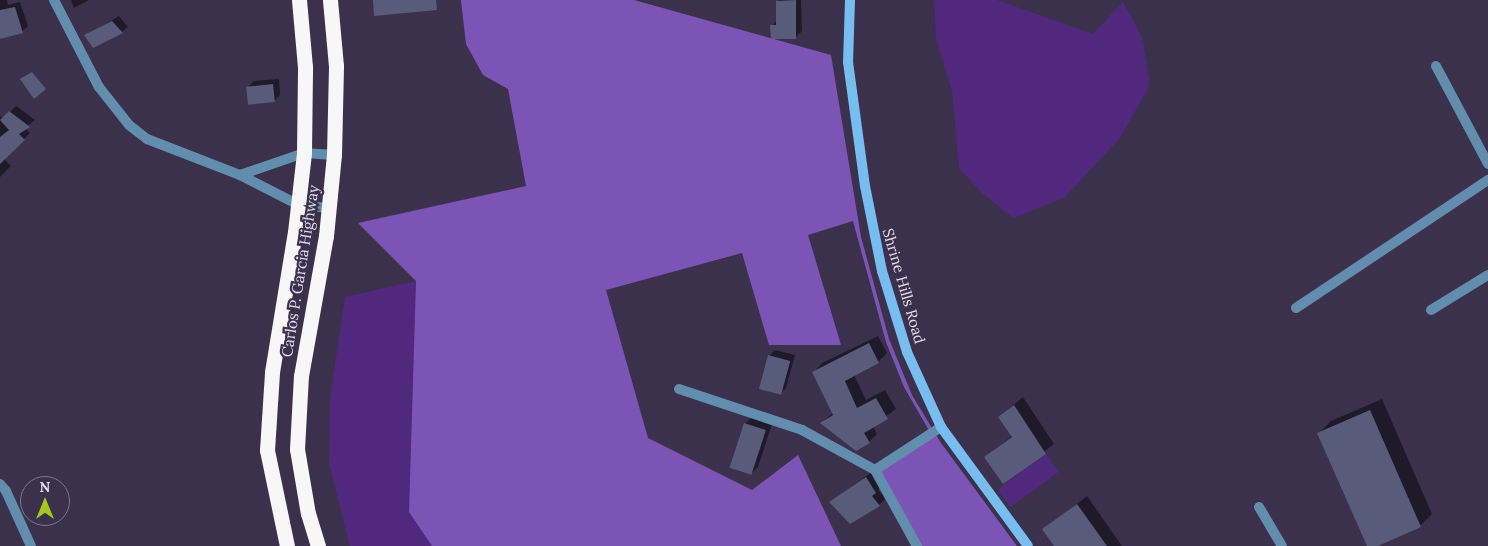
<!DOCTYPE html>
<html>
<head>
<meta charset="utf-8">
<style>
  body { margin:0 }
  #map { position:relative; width:1488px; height:546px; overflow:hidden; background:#3b314d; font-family:Lora,serif }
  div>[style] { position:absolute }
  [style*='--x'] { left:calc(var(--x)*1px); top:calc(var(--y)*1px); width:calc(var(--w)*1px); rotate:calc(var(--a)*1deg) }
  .green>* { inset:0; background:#50287e; transform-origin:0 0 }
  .forest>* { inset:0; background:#7c54b5 }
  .shadow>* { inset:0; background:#0007 }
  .building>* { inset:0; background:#585b7a; transform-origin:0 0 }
  .street>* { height:10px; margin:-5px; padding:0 5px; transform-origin:5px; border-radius:5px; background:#628dad }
  .secondary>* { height:10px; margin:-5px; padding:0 5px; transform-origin:5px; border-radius:5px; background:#77bdf0 }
  .highway>* { height:15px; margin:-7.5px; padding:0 7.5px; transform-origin:7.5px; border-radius:7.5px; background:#f7f7f7 }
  span { translate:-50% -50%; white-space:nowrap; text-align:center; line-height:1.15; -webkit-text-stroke:4.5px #3b314d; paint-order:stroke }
  .street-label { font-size:15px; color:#e3ddef }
  .north { position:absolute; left:20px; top:476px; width:50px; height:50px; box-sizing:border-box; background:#3b314d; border:1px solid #7e768e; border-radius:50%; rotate:0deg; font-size:14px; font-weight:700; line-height:20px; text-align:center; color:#e3ddef }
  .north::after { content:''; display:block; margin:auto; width:18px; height:22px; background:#a7c71e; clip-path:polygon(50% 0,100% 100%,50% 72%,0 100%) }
</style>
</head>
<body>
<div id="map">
  <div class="green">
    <i style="clip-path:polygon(934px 0,997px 0,1093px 34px,1123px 2px,1142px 37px,1150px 85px,1120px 138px,1064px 198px,1013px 218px,981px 192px,959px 168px,952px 91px,936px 39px)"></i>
    <i style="clip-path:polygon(416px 281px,409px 512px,432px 546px,350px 546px,329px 462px,330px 398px,345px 297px)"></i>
    <i style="left:1046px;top:454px;width:22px;height:60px;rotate:54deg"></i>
  </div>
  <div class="forest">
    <i style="clip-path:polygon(461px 0,634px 0,831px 55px,861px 237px,889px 339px,912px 395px,941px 443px,1017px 546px,917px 546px,875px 470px,931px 434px,904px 387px,886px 342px,853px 221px,808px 235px,841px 345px,769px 345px,742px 253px,606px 290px,648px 438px,752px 490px,798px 455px,841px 546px,432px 546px,409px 512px,416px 281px,358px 223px,526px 186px,508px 89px,483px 75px,466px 44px)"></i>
  </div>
  <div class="shadow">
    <i style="clip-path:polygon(0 0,7px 0,8px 5px,20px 2px,28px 26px,22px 32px,0 39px)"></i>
    <i style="clip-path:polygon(71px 0,89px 0,74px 8px)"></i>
    <i style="clip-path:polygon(779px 0,801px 0,802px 31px,796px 37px,772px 26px,778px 19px)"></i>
    <i style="clip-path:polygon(119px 16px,128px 27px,122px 32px,86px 36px)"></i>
    <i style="clip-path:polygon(279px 79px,280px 95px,274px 101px,248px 87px,254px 81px)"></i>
    <i style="clip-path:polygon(16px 106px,35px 120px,25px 128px,30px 133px,9px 154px,0 147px,0 116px,3px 119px)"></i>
    <i style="clip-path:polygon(0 155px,11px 166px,0 177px)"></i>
    <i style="clip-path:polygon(878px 336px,887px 353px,878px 362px,854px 375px,866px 400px,885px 390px,896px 409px,873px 426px,877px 434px,869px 442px,822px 422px,833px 413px,814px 372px,822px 363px)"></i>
    <i style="clip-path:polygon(775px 350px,795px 355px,786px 388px,780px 394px,769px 356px)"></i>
    <i style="clip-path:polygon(1023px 397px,1054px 444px,1003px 483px,985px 457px,1012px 436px,999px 417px)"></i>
    <i style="clip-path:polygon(1382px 399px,1432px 514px,1420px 526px,1368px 546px,1319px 433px,1331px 421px)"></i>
    <i style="clip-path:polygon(751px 418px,772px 424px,758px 467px,752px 473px,745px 424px)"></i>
    <i style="clip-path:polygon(872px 472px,881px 486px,878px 489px,885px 499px,879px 505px,831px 502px)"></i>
    <i style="clip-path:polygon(1087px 496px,1122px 546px,1055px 546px,1044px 529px)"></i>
  </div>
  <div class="building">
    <i style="clip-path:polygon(373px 0,436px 0,437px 10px,374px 16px)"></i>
    <i style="clip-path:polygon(796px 0,796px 39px,771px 39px,770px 25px,776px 25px,776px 1px)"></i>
    <i style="clip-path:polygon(15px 7px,23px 33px,0 39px,0 10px)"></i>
    <i style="clip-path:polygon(112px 21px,123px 33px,93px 48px,84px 35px)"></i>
    <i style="clip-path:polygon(32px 72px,46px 89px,34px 99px,20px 79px)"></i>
    <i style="left:273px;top:84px;width:18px;height:27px;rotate:84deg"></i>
    <i style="clip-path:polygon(9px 111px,30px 127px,19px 134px,25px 140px,0 164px,0 137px,9px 130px,0 120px)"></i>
    <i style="clip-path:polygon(869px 343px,879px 363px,845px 381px,857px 408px,876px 398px,888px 419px,864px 433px,870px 443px,856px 451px,820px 423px,833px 415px,812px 372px)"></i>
    <i style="left:768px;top:355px;width:23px;height:35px;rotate:15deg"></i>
    <i style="clip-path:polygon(1014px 405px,1046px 454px,1003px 484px,984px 457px,1012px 437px,998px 417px)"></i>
    <i style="clip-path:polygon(1370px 410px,1421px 527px,1378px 546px,1367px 546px,1317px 433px)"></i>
    <i style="left:744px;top:423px;width:23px;height:47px;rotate:18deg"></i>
    <i style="clip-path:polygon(866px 477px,876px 493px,872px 496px,880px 506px,850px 524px,829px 502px)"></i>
    <i style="clip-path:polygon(1077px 504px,1107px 546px,1054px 546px,1042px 529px)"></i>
  </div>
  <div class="street">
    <i style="--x:54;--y:0;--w:98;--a:62.7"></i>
    <i style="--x:99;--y:87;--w:48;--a:51.7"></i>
    <i style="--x:129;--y:125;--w:23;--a:38"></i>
    <i style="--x:147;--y:139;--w:100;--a:21.2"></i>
    <i style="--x:240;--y:175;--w:66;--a:27"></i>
    <i style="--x:299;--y:205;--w:30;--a:6"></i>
    <i style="--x:1436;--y:66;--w:111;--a:62"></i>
    <i style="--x:240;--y:175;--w:68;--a:-19"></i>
    <i style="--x:304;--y:153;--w:30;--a:4"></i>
    <i style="--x:1296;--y:308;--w:231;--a:-33.7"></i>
    <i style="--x:1431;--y:310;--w:67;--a:-31.6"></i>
    <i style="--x:679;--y:389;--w:130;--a:18.4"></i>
    <i style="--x:802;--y:430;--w:83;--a:28.7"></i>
    <i style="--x:875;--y:470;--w:87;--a:61.1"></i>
    <i style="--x:875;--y:470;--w:79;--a:-33.1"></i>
    <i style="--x:0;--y:484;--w:9;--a:49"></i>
    <i style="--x:6;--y:491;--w:60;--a:65.6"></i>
    <i style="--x:1259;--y:507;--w:45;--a:59.5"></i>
  </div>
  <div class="secondary">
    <i style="--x:850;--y:0;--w:62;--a:91.8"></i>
    <i style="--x:848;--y:62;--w:125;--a:82.2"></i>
    <i style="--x:865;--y:186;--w:87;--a:78.7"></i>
    <i style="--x:882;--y:271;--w:85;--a:72.8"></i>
    <i style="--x:907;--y:352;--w:82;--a:65.6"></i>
    <i style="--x:941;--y:427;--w:147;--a:53.8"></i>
  </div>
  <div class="highway">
    <i style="--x:287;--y:546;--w:98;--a:-101.8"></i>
    <i style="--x:267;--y:450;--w:78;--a:-86.3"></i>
    <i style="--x:272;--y:372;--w:142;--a:-80.7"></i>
    <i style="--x:295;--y:232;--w:80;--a:-83.5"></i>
    <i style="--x:304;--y:153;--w:86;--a:-89.3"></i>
    <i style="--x:305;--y:67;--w:67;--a:-95.1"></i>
    <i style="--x:318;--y:546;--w:34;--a:-107"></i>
    <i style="--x:308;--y:514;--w:66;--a:-99.6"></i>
    <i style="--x:297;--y:449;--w:73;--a:-86.9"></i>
    <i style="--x:301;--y:376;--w:142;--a:-79.9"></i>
    <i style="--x:326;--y:236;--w:81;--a:-84.4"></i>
    <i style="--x:334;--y:155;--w:89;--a:-88.7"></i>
    <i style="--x:336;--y:66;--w:66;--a:-95.2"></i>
  </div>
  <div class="street-label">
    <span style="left:300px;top:271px;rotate:-81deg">Carlos P. Garcia Highway</span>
    <span style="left:904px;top:286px;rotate:74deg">Shrine Hills Road</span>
  </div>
  <div class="north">N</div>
</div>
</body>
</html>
